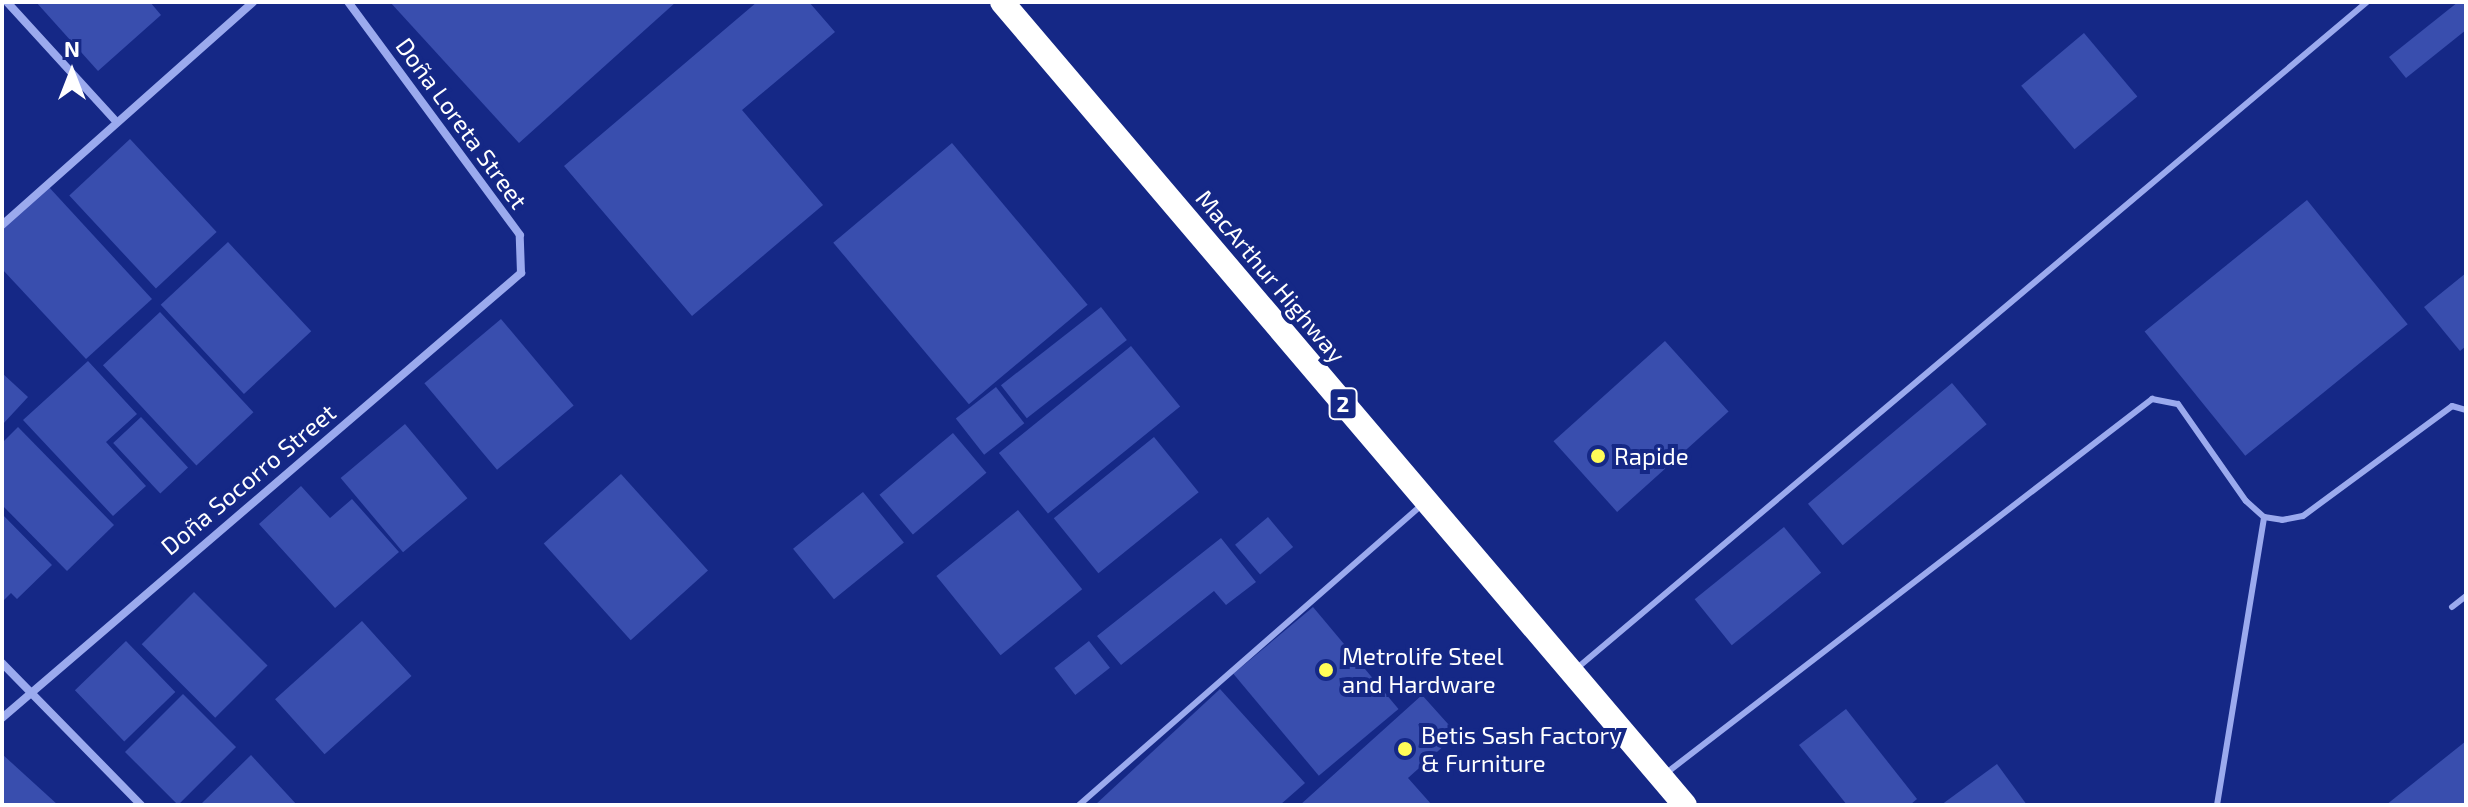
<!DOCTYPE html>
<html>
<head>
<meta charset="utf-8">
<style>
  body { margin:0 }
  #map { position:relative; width:2468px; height:807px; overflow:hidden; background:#152886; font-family:"Exo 2",sans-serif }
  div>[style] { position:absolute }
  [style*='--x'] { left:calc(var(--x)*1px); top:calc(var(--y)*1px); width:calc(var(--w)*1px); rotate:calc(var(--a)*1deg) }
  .building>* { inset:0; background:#394eae; transform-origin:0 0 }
  .lane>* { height:6px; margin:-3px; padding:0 3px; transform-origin:3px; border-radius:3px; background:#9baaee }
  .street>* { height:8px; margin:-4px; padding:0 4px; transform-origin:4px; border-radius:4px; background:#9baaee }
  .highway>* { height:24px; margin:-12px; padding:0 12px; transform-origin:12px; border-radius:12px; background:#fff }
  .dots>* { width:22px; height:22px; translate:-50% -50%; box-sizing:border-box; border:4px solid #152886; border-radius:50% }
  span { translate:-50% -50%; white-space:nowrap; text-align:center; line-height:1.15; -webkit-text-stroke:8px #152886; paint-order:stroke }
  .shield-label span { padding:2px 6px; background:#152886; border:2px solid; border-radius:6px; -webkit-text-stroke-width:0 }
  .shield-label { font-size:22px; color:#fff; font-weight:700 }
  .street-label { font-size:24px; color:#fff }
  .poi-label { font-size:24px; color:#fff }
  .left { translate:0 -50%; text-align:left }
  .frame { position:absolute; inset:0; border:4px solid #fff; pointer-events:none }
  .north { position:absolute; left:32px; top:32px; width:80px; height:80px; -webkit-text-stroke:6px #152886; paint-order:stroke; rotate:0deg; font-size:22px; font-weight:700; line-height:32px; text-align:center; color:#fff }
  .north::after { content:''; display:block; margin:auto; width:28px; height:36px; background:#fff; clip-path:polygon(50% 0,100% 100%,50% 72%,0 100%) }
</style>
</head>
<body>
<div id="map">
  <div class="building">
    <i style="clip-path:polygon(36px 2px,150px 2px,161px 15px,98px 71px)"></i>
    <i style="clip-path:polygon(390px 2px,676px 2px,519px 143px)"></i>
    <i style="clip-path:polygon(757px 2px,809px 2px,835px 32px,742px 110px,823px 205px,692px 316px,564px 166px)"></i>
    <i style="clip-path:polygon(2458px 2px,2466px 2px,2466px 30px,2406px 78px,2389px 57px)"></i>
    <i style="left:2084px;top:33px;width:83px;height:82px;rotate:50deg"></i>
    <i style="left:130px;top:139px;width:127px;height:83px;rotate:47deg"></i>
    <i style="left:952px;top:143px;width:211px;height:155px;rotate:50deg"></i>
    <i style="clip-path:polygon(47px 185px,152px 299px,86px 359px,2px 269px,2px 227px)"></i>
    <i style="left:2307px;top:200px;width:160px;height:209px;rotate:51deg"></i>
    <i style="left:228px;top:242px;width:122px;height:92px;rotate:47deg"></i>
    <i style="clip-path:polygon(2466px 273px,2466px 346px,2460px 351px,2424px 307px)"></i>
    <i style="left:1101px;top:307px;width:42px;height:127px;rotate:52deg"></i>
    <i style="left:160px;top:312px;width:137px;height:78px;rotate:47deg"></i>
    <i style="left:501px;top:319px;width:113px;height:100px;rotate:50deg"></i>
    <i style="left:1665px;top:341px;width:95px;height:150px;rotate:48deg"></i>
    <i style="left:1131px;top:346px;width:78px;height:170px;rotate:51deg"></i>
    <i style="clip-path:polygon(88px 361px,137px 414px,106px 442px,146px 486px,113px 516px,23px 420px)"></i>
    <i style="clip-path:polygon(2px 373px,28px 397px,2px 425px)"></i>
    <i style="left:1952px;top:383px;width:54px;height:188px;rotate:50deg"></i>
    <i style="left:996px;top:387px;width:46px;height:51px;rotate:52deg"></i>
    <i style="left:141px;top:417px;width:69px;height:38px;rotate:47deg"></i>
    <i style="left:405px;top:424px;width:97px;height:84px;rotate:50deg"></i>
    <i style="clip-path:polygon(18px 427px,114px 525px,67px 571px,2px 505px,2px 443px)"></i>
    <i style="left:953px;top:433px;width:52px;height:96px;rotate:50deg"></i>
    <i style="left:1154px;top:437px;width:71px;height:129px;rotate:51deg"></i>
    <i style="left:621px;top:474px;width:130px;height:104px;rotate:48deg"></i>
    <i style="clip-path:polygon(301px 486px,330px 518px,352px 499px,399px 552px,335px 608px,259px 524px)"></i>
    <i style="left:863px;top:492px;width:65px;height:90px;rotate:51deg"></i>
    <i style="left:1018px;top:510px;width:102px;height:105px;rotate:51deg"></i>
    <i style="clip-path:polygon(2px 514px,52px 565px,17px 599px,11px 593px,2px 602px)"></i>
    <i style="left:1268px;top:517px;width:39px;height:43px;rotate:50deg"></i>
    <i style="left:1784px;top:527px;width:59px;height:115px;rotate:51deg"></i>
    <i style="clip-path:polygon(1221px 538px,1256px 582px,1226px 605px,1214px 591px,1121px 665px,1097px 636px)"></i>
    <i style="left:194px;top:592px;width:104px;height:74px;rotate:45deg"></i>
    <i style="left:1313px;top:607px;width:133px;height:104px;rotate:50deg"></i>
    <i style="left:362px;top:621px;width:74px;height:117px;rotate:48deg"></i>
    <i style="left:126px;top:641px;width:71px;height:71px;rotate:46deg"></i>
    <i style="left:1089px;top:641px;width:34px;height:44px;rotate:52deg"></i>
    <i style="clip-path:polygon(1220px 689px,1305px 783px,1280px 805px,1095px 805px)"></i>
    <i style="left:183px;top:694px;width:75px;height:82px;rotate:45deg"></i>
    <i style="clip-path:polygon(1422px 695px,1457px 734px,1408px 778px,1432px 805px,1300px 805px)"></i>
    <i style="clip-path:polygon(1846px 709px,1917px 799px,1910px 805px,1847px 805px,1799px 745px)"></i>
    <i style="clip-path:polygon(2466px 741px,2466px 805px,2386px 805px)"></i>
    <i style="clip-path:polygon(2px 754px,58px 805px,2px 805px)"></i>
    <i style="clip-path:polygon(251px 755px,297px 805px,200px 805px)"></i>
    <i style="clip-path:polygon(1997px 764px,2027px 805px,1941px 805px)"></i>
  </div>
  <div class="lane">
    <i style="--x:2452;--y:607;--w:18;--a:-38"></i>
    <i style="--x:1576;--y:669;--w:1035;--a:-40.14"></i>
    <i style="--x:1665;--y:774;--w:615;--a:-37.6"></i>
    <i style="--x:2152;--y:399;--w:26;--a:11"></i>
    <i style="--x:2178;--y:404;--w:118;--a:55"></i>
    <i style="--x:2246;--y:501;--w:24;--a:42"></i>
    <i style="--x:2264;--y:517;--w:18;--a:9"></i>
    <i style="--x:2282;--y:520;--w:21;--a:-11"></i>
    <i style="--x:2303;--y:516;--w:185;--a:-36.4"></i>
    <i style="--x:2452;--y:406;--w:15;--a:16"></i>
    <i style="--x:1079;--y:805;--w:457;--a:-41.2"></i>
    <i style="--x:2217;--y:805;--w:292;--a:-80.7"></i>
  </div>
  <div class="street">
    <i style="--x:7;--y:2;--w:159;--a:47.6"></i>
    <i style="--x:2;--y:225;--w:336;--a:-41.6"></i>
    <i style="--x:2;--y:663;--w:199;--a:45.6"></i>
    <i style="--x:2;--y:718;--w:684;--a:-40.61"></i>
    <i style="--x:521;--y:273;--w:38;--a:-92"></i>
    <i style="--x:520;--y:235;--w:290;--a:-126.4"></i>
  </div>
  <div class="highway">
    <i style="--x:1002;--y:2;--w:1054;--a:49.62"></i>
  </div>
  <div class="dots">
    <i style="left:1598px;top:456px;background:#fffc58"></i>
    <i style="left:1326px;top:670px;background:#fffc58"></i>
    <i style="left:1405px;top:749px;background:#fffc58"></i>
  </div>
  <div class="shield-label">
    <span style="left:1343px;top:404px">2</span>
  </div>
  <div class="street-label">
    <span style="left:462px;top:123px;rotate:54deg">Doña Loreta Street</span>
    <span style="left:1271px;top:276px;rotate:50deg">MacArthur Highway</span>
    <span style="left:248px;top:479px;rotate:-40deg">Doña Socorro Street</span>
  </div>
  <div class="poi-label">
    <span class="left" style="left:1614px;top:456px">Rapide</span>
    <span class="left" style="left:1342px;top:670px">Metrolife Steel<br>and Hardware</span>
    <span class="left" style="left:1421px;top:749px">Betis Sash Factory<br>&amp; Furniture</span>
  </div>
  <div class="frame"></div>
  <div class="north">N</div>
</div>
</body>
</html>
